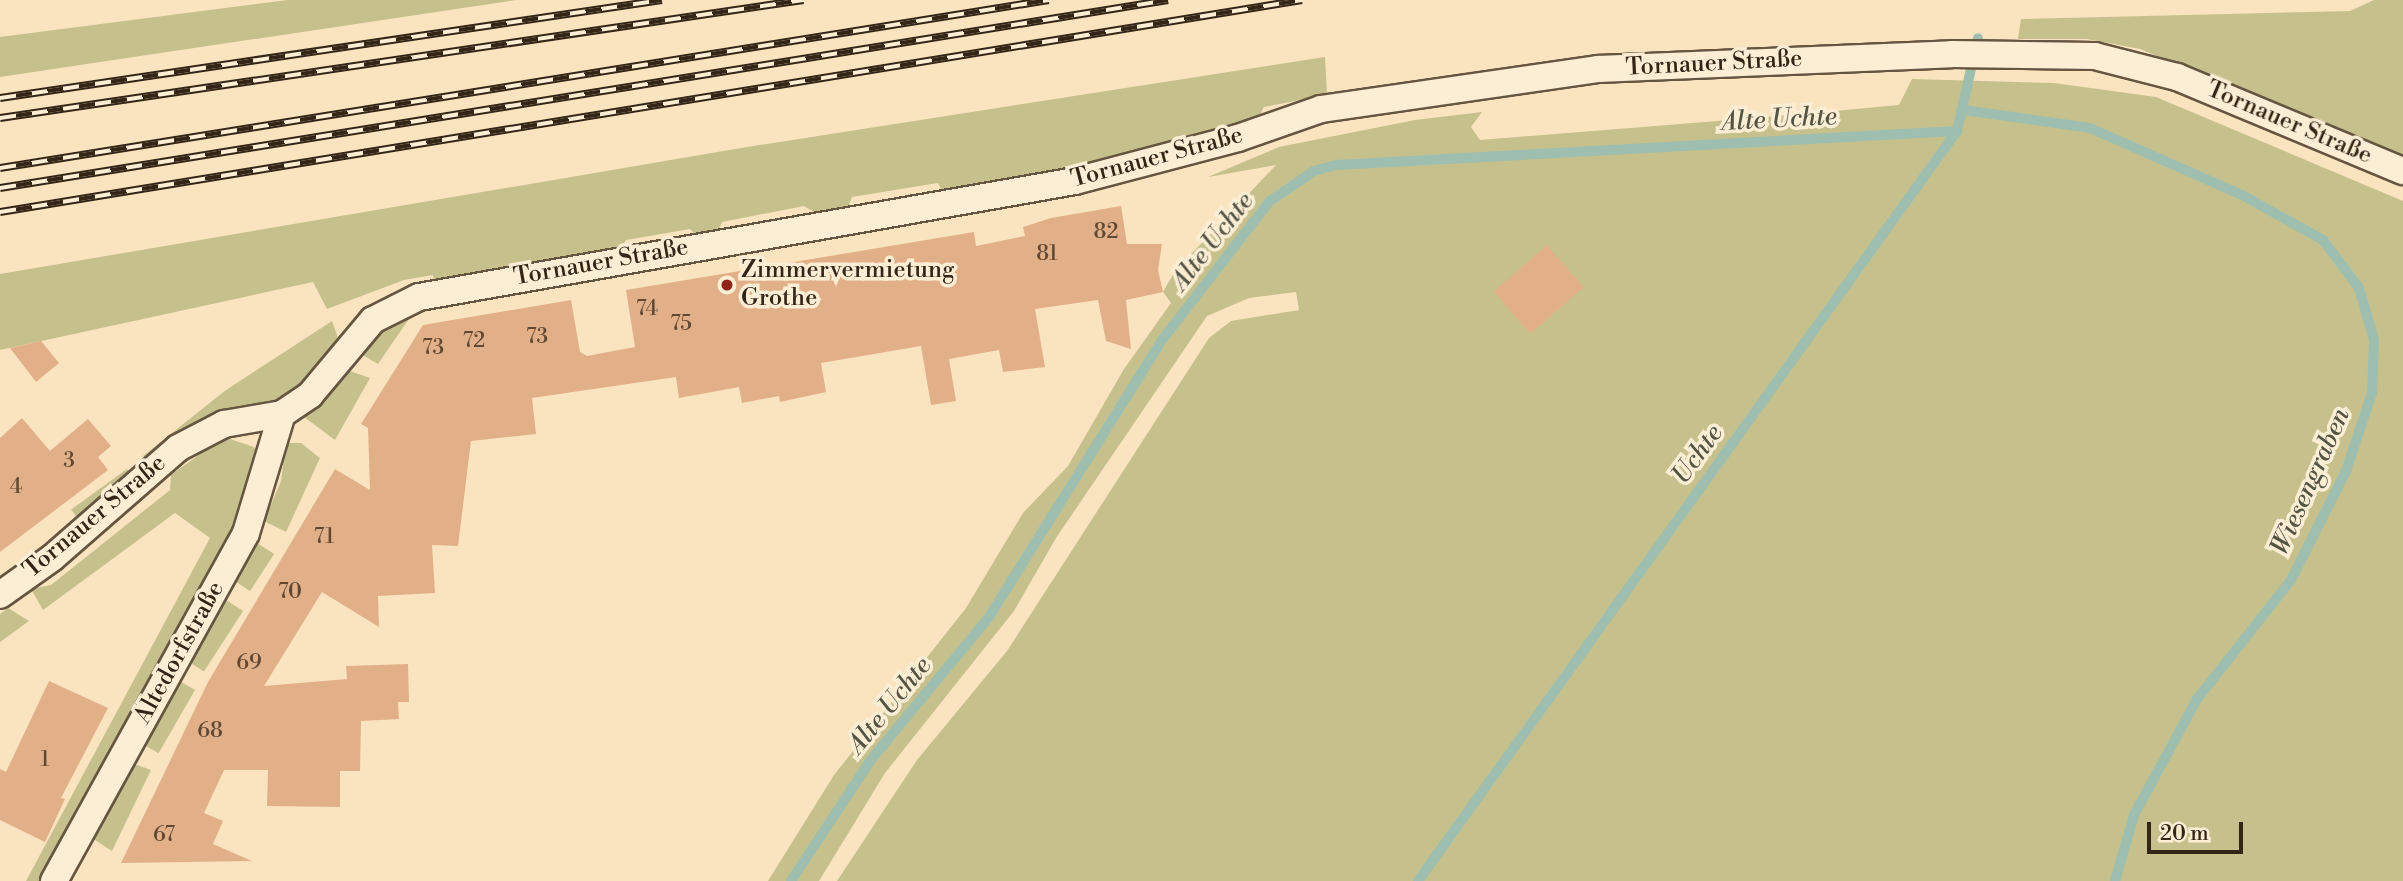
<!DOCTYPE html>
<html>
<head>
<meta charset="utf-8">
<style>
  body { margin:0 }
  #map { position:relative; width:2403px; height:881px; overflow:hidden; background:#fae3bf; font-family:"Libre Bodoni",serif }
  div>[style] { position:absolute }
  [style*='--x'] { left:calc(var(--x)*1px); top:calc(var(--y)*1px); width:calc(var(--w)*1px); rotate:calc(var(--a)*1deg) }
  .green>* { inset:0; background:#c6c18c; transform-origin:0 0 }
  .stream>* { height:10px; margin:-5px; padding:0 5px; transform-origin:5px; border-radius:5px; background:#9ebeaf }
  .building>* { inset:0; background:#e2b088; transform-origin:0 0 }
  .roads { filter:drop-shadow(2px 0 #665541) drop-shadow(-2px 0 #665541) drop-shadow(0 2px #665541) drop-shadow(0 -2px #665541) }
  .minor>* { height:26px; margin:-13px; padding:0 13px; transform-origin:13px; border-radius:13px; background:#fcedd5 }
  .rail>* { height:8px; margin-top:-4px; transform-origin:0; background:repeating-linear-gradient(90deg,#fcedd5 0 16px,#342617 0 32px); box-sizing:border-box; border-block:2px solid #342617 }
  .dots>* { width:19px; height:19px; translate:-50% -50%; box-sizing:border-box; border:4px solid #fcedd5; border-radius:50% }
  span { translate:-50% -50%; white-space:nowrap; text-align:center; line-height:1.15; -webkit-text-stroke:7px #fcedd5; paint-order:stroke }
  .number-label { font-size:21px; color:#604833 }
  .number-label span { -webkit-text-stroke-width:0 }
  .street-label { font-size:24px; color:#342617 }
  .poi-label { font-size:24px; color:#342617 }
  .left { translate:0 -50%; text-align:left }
  .water-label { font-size:26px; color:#545445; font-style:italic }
  .scale { position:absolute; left:2147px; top:822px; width:96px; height:32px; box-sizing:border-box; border:4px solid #342617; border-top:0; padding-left:9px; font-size:21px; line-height:24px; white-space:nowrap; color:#342617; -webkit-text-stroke:5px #fcedd5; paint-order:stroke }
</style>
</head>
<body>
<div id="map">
  <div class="green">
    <i style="clip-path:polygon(288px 0,517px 0,0 77px,0 37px)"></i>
    <i style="clip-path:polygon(2374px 0,2403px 0,2403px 157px,2140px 49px,2087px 39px,2018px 39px,2021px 19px,2350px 11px)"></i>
    <i style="clip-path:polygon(1325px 57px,1327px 95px,1264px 107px,1253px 128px,1219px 137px,1207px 131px,1066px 171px,943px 193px,938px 183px,852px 197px,847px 210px,819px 215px,804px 206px,722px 222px,718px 232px,698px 237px,690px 229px,626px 240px,622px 247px,434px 281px,433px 275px,404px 280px,327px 309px,313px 282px,0 350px,0 274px,747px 147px)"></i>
    <i style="clip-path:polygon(1912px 79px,2054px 83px,2156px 97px,2403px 201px,2403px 881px,837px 881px,917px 760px,1007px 651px,1209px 338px,1231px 321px,1299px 310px,1296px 292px,1249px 298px,1207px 316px,1056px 538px,1014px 611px,885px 773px,819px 881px,768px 881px,834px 775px,966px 608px,1023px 513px,1068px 466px,1124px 369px,1171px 303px,1163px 292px,1175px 271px,1276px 165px,1208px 177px,1279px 147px,1415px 120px,1482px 112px,1471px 127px,1480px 140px,1791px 115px,1899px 105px)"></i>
    <i style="clip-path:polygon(411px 316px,378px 364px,361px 354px,390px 324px)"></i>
    <i style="clip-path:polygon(332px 321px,339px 341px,302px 385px,267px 405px,211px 416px,149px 462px,143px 456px,226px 390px)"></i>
    <i style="clip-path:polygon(350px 371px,370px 378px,335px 440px,304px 417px)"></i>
    <i style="clip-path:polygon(230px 439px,254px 447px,259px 455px,251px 496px,39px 881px,26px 881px,210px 538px,175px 513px,43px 610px,31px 589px,51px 585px,170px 490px,171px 475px,218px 441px)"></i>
    <i style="clip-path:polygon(286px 443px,301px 443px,320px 458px,286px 532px,264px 521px,281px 481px)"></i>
    <i style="left:127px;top:469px;width:9px;height:69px;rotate:54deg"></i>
    <i style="left:254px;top:541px;width:24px;height:44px;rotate:33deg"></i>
    <i style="left:223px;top:598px;width:24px;height:72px;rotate:33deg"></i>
    <i style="clip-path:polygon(8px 608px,29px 621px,0 642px,0 614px)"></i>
    <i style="left:176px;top:679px;width:22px;height:73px;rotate:30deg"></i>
    <i style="clip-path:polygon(129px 762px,151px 770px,112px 851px,87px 835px)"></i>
  </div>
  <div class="stream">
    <i style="--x:1964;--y:110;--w:127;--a:8.1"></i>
    <i style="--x:2090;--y:128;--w:166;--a:23.8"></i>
    <i style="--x:2242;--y:195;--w:93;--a:29.1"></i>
    <i style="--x:2323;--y:240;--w:60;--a:53.1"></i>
    <i style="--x:2359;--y:288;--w:54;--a:73.9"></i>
    <i style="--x:2374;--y:340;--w:53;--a:92.2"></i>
    <i style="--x:2372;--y:393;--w:82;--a:108.4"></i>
    <i style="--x:2346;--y:471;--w:122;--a:116.8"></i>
    <i style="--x:2291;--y:580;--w:152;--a:128.3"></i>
    <i style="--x:2197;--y:699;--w:132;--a:118.5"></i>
    <i style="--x:2134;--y:815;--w:69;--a:106.1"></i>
    <i style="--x:791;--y:881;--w:144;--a:-56.6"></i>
    <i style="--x:870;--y:761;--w:187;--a:-50.4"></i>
    <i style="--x:989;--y:617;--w:327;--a:-58"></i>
    <i style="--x:1162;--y:340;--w:176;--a:-52.2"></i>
    <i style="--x:1270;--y:201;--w:53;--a:-34.3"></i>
    <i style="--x:1314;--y:171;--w:24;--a:-15"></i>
    <i style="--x:1337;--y:165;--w:621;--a:-3.14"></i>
    <i style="--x:1418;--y:881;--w:924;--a:-54.3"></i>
    <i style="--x:1957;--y:131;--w:95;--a:-77.3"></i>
  </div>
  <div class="building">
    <i style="clip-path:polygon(1121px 206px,1127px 244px,1162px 244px,1158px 270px,1163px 292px,1126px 300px,1131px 349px,1106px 341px,1098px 300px,1035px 309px,1045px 367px,1003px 372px,999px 350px,949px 359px,956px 401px,931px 405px,921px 346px,821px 363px,826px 392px,780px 402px,779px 396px,742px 403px,739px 387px,679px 398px,676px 377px,532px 398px,536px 434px,471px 441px,458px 546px,432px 545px,435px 593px,378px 596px,379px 627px,322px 592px,264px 686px,347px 679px,346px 666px,408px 664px,409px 702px,398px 702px,399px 719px,361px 721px,360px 771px,340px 771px,340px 807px,267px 806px,268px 770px,224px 770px,204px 813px,223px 821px,213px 844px,252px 861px,121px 863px,208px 682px,335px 469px,370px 490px,368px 428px,361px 424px,423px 325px,571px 300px,580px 352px,587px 356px,635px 347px,626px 290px,974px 232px,976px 246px,1025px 236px,1023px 227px,1051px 218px)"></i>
    <i style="left:1547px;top:245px;width:56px;height:71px;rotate:49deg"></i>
    <i style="clip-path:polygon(41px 341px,59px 363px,36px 382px,10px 348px)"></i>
    <i style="clip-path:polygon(22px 418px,50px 451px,88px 419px,111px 446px,98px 457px,108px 470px,0 552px,0 438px)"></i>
    <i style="clip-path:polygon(49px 681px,108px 708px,61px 798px,65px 799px,45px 842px,0 820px,0 769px,6px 772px)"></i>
  </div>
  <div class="roads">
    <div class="minor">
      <i style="--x:0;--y:595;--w:64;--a:-35.4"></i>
      <i style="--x:52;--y:558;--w:167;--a:-41.1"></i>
      <i style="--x:178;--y:448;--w:52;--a:-27.6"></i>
      <i style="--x:224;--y:424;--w:59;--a:-9.8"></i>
      <i style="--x:282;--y:414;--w:34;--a:-34"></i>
      <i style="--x:310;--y:395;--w:98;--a:-50"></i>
      <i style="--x:373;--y:320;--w:51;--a:-26.6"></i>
      <i style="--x:419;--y:297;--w:666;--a:-10.03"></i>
      <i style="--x:1075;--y:181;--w:169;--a:-14.8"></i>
      <i style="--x:1238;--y:138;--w:88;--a:-19.3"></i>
      <i style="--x:1321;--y:109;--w:280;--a:-8.2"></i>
      <i style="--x:1598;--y:69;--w:354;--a:-2.4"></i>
      <i style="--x:1952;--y:54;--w:143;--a:0.8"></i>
      <i style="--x:2095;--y:56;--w:85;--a:14.4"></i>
      <i style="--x:2177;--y:77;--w:245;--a:22.6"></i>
      <i style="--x:54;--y:881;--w:397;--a:-61.1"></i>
      <i style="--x:246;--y:533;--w:124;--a:-73.2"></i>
    </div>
  </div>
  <div class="rail">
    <i style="--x:0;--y:98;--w:669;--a:-8.42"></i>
    <i style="--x:0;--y:118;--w:812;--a:-8.36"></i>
    <i style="--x:0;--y:168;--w:1062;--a:-9.1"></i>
    <i style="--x:0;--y:188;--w:1183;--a:-9.14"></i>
    <i style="--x:0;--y:212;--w:1319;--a:-9.25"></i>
  </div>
  <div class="dots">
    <i style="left:727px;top:285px;background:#8f2418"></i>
  </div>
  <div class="number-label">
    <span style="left:1106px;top:232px">82</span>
    <span style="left:1047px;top:254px">81</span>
    <span style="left:647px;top:309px">74</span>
    <span style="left:681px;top:324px">75</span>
    <span style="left:537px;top:337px">73</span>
    <span style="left:474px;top:341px">72</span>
    <span style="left:433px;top:348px">73</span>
    <span style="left:69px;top:461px">3</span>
    <span style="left:16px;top:487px">4</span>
    <span style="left:324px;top:537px">71</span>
    <span style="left:290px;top:592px">70</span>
    <span style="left:249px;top:663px">69</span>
    <span style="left:210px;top:731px">68</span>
    <span style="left:45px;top:760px">1</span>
    <span style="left:164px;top:835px">67</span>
  </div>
  <div class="street-label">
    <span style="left:1714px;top:64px;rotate:-3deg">Tornauer Straße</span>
    <span style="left:2289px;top:123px;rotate:23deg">Tornauer Straße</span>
    <span style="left:1157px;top:158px;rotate:-15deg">Tornauer Straße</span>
    <span style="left:601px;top:263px;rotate:-10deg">Tornauer Straße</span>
    <span style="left:95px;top:517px;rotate:-40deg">Tornauer Straße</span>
    <span style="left:180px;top:653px;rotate:-61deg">Altedorfstraße</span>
  </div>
  <div class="poi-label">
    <span class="left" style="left:741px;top:285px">Zimmervermietung<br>Grothe</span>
  </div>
  <div class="water-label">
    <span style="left:1779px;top:120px;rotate:-3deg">Alte Uchte</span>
    <span style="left:1213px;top:242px;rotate:-52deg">Alte Uchte</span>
    <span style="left:1698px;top:455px;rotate:-54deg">Uchte</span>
    <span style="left:2311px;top:482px;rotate:-66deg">Wiesengraben</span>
    <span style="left:890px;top:706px;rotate:-51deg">Alte Uchte</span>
  </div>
  <div class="scale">20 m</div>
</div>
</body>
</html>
